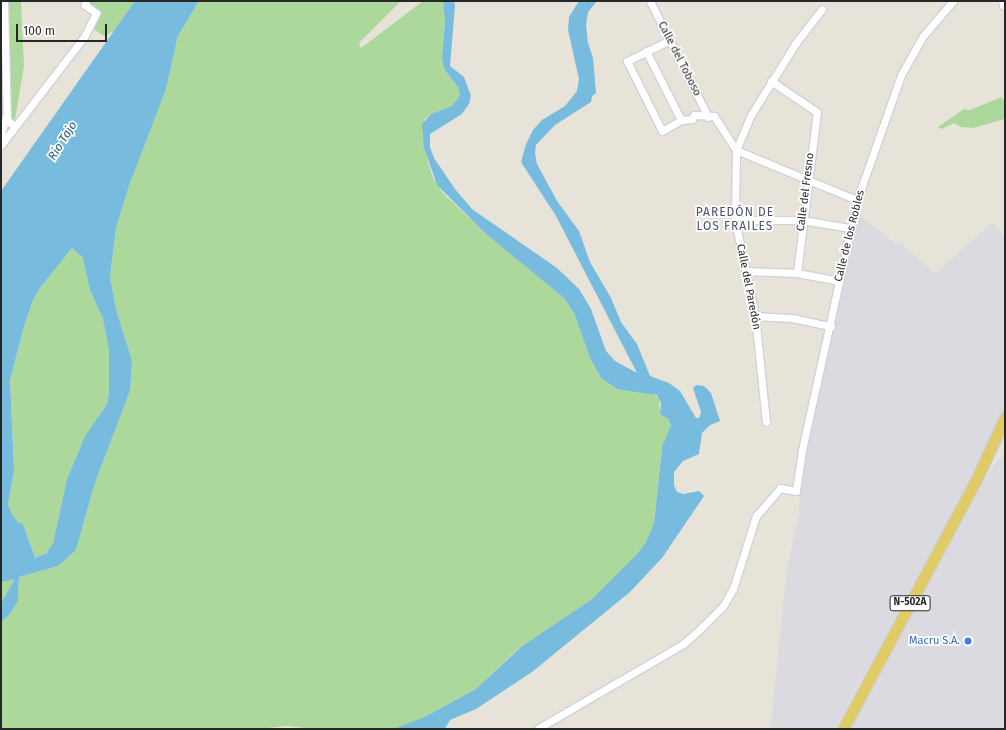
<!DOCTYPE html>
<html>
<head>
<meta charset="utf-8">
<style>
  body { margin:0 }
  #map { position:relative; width:1006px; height:730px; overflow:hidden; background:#e8e3d9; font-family:"Fira Sans",sans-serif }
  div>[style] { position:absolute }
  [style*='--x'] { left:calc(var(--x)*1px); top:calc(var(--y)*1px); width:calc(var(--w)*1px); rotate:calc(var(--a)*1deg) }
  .industrial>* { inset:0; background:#dcdae1 }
  .green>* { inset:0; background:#acd99b }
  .water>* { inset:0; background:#77bcdf }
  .roads { filter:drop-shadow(1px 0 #cfd1de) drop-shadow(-1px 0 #cfd1de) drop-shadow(0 1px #cfd1de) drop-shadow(0 -1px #cfd1de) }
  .minor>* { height:7px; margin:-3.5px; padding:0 3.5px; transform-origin:3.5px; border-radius:3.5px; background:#fff }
  .secondary>* { height:10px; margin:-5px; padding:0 5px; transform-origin:5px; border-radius:5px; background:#fff }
  .primary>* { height:11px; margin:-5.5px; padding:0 5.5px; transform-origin:5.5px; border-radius:5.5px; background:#dfcc67 }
  .dots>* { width:11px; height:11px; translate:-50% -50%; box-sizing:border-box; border:2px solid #fff; border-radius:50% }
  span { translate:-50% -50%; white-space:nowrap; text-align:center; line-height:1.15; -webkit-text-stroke:3.5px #fff; paint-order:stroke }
  .shield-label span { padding:1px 3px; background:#fff; border:1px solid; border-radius:3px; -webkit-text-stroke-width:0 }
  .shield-label { font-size:10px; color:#272727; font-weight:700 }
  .street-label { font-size:11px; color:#272727 }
  .shop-label { font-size:11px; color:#366cbe }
  .right { translate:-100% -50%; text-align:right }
  .water-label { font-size:12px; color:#1c5986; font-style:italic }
  .neighbourhood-label { font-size:12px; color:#4d5171; letter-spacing:1px }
  .frame { position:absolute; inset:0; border:2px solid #272727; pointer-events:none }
  .scale { position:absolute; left:16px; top:24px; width:91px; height:18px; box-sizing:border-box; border:2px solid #272727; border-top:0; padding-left:5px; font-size:12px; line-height:14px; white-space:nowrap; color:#272727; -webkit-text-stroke:3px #fff; paint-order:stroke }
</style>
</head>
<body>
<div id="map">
  <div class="industrial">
    <i style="clip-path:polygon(857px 213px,896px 244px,899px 242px,935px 273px,992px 223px,1005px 237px,1005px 408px,986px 449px,835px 729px,770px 729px,787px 568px,799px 514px,801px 472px)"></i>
    <i style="clip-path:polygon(1005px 454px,1005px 729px,848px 729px,994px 464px)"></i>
  </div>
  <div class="green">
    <i style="clip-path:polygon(1px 1px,21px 1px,24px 66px,14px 126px,1px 146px)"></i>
    <i style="clip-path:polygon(89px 1px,135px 1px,114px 31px,104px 36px,95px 30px,94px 19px,85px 7px)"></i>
    <i style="clip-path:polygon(199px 1px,401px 1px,359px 43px,361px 48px,423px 1px,443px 1px,445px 21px,442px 58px,444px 69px,458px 87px,460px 95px,452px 106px,431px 114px,424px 120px,427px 159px,433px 178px,443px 193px,486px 234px,564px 298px,574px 313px,590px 358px,601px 378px,617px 389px,652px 393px,659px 398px,660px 414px,668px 419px,671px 425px,661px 453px,654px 523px,646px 542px,638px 553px,592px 599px,516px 651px,476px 689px,410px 724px,393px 729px,314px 729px,287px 726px,259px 729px,1px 729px,1px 622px,10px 614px,18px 601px,19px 577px,58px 566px,76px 550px,95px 483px,130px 391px,132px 360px,117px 313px,110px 277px,116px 228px,129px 186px,166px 89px,178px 36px)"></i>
    <i style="clip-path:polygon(1002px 97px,1005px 102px,1005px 119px,973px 128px,961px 127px,954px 123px,942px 129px,938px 127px,964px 109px,970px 110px)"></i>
    <i style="clip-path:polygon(72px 248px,83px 258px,90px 290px,103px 319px,109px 351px,109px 392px,107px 404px,85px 436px,67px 479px,53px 543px,47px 553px,35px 558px,23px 524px,18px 522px,13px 516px,8px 505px,14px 470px,10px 380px,25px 323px,33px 300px,40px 288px)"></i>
    <i style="clip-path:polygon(16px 578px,9px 594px,1px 603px,1px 582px)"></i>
  </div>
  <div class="water">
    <i style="clip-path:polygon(evenodd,135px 1px,199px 1px,178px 36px,166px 89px,129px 186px,116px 228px,110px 277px,117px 313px,132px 360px,130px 391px,95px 483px,76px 550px,58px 566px,19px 577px,18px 601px,10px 614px,1px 622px,1px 603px,15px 579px,1px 582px,1px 191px,135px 1px,72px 248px,83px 258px,90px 290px,103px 319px,109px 351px,109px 392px,107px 404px,85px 436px,67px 479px,53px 543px,47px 553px,35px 558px,23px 524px,18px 522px,13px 516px,8px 505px,14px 470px,10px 380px,25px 323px,33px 300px,40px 288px,72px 248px)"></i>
    <i style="clip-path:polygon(443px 1px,454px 1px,455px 5px,450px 66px,464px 77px,471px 96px,469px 104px,462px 114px,430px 134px,430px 147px,434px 158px,455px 189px,472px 209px,557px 268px,579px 289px,591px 309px,606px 351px,615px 361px,637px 373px,556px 216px,521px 162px,526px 144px,533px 130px,542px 120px,565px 106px,577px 91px,579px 79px,568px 30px,569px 17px,579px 1px,597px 1px,588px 12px,586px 25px,588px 43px,593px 58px,596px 93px,592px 96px,591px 102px,555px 125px,536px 145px,535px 153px,537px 164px,557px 201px,579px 231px,590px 262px,611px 298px,621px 322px,637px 344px,650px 376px,669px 383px,680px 391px,696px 418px,699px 418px,701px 412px,693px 388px,696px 385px,704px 386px,711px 393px,720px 421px,710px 425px,702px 433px,699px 454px,683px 461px,674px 472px,674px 485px,677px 492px,683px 494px,699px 491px,704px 496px,662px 558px,630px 592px,532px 672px,476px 709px,450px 720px,445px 729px,393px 729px,422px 718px,476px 689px,521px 647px,592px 599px,638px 553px,646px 542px,654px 523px,662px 447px,671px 425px,668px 419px,660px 414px,661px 403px,657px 395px,617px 389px,601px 378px,590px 358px,574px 313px,564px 298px,486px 234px,437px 185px,424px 148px,422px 124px,431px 114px,452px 106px,460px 95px,458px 87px,444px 69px,442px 58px,445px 21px)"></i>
  </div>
  <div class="roads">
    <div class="minor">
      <i style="--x:4;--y:1;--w:119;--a:88.6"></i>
      <i style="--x:7;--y:120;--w:9;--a:41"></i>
      <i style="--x:650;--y:1;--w:130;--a:63.4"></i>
      <i style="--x:670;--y:40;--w:48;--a:154"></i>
      <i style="--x:627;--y:61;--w:78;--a:63.4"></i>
      <i style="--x:662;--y:131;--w:22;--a:-30"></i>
      <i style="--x:681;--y:120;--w:11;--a:-5"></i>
      <i style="--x:692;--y:119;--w:4;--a:-63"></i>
      <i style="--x:694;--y:115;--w:20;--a:3"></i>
      <i style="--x:714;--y:116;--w:40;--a:57.1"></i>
      <i style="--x:646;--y:51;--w:77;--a:63.1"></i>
      <i style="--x:771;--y:81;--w:55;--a:34"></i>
      <i style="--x:817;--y:112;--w:162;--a:97.1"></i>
      <i style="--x:1;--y:134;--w:19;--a:-74"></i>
      <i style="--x:1;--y:145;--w:136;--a:-52.5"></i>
      <i style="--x:84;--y:37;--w:27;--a:-63"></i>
      <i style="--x:96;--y:13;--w:14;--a:-144"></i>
      <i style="--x:85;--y:5;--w:4;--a:-90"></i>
      <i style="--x:736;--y:150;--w:131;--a:22.5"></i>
      <i style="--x:735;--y:220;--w:67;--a:0"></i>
      <i style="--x:802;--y:220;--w:49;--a:9.5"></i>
      <i style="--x:745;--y:271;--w:52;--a:2.2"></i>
      <i style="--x:797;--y:273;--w:43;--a:10.8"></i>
      <i style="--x:755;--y:316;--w:37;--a:3"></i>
      <i style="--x:792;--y:318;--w:40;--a:12"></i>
      <i style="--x:766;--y:422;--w:107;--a:-95.9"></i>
      <i style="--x:755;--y:316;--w:98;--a:-101.8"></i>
      <i style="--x:735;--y:220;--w:70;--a:-89.2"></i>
      <i style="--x:736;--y:150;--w:38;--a:-67"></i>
      <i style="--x:751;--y:115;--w:84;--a:-58.2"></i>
      <i style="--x:795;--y:44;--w:44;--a:-52.4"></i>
      <i style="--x:537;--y:729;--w:169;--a:-30.2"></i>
      <i style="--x:683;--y:644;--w:20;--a:-41"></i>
      <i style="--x:698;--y:631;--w:35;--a:-45"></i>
      <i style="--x:723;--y:606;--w:20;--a:-60"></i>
      <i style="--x:733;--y:589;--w:77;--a:-72.5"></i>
      <i style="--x:756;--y:516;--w:37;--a:-49"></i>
      <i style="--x:780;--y:488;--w:16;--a:11"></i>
      <i style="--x:796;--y:491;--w:41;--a:-81.7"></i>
      <i style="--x:802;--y:450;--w:256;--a:-77.6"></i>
      <i style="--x:857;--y:200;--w:133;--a:-70.6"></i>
      <i style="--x:901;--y:75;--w:45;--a:-60.6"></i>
      <i style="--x:923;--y:36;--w:46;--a:-49.4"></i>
    </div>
    <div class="secondary">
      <i style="--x:1004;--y:1;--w:4;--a:76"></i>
    </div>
    <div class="primary">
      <i style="--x:843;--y:729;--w:285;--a:-61.9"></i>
      <i style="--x:977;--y:478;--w:67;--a:-65.3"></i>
    </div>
  </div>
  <div class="dots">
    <i style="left:968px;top:641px;background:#3f7fe0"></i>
  </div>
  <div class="shield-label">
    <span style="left:910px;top:603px">N-502A</span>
  </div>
  <div class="street-label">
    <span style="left:679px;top:59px;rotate:63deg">Calle del Toboso</span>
    <span style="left:806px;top:192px;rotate:-83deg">Calle del Fresno</span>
    <span style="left:850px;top:236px;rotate:-76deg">Calle de los Robles</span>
    <span style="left:748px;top:287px;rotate:79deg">Calle del Paredón</span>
  </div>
  <div class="shop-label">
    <span class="right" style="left:960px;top:641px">Macru S.A.</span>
  </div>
  <div class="water-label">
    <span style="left:63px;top:141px;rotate:-58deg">Río Tajo</span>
  </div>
  <div class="neighbourhood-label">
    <span style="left:735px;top:220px">PAREDÓN DE<br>LOS FRAILES</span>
  </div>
  <div class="frame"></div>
  <div class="scale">100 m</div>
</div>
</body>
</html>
